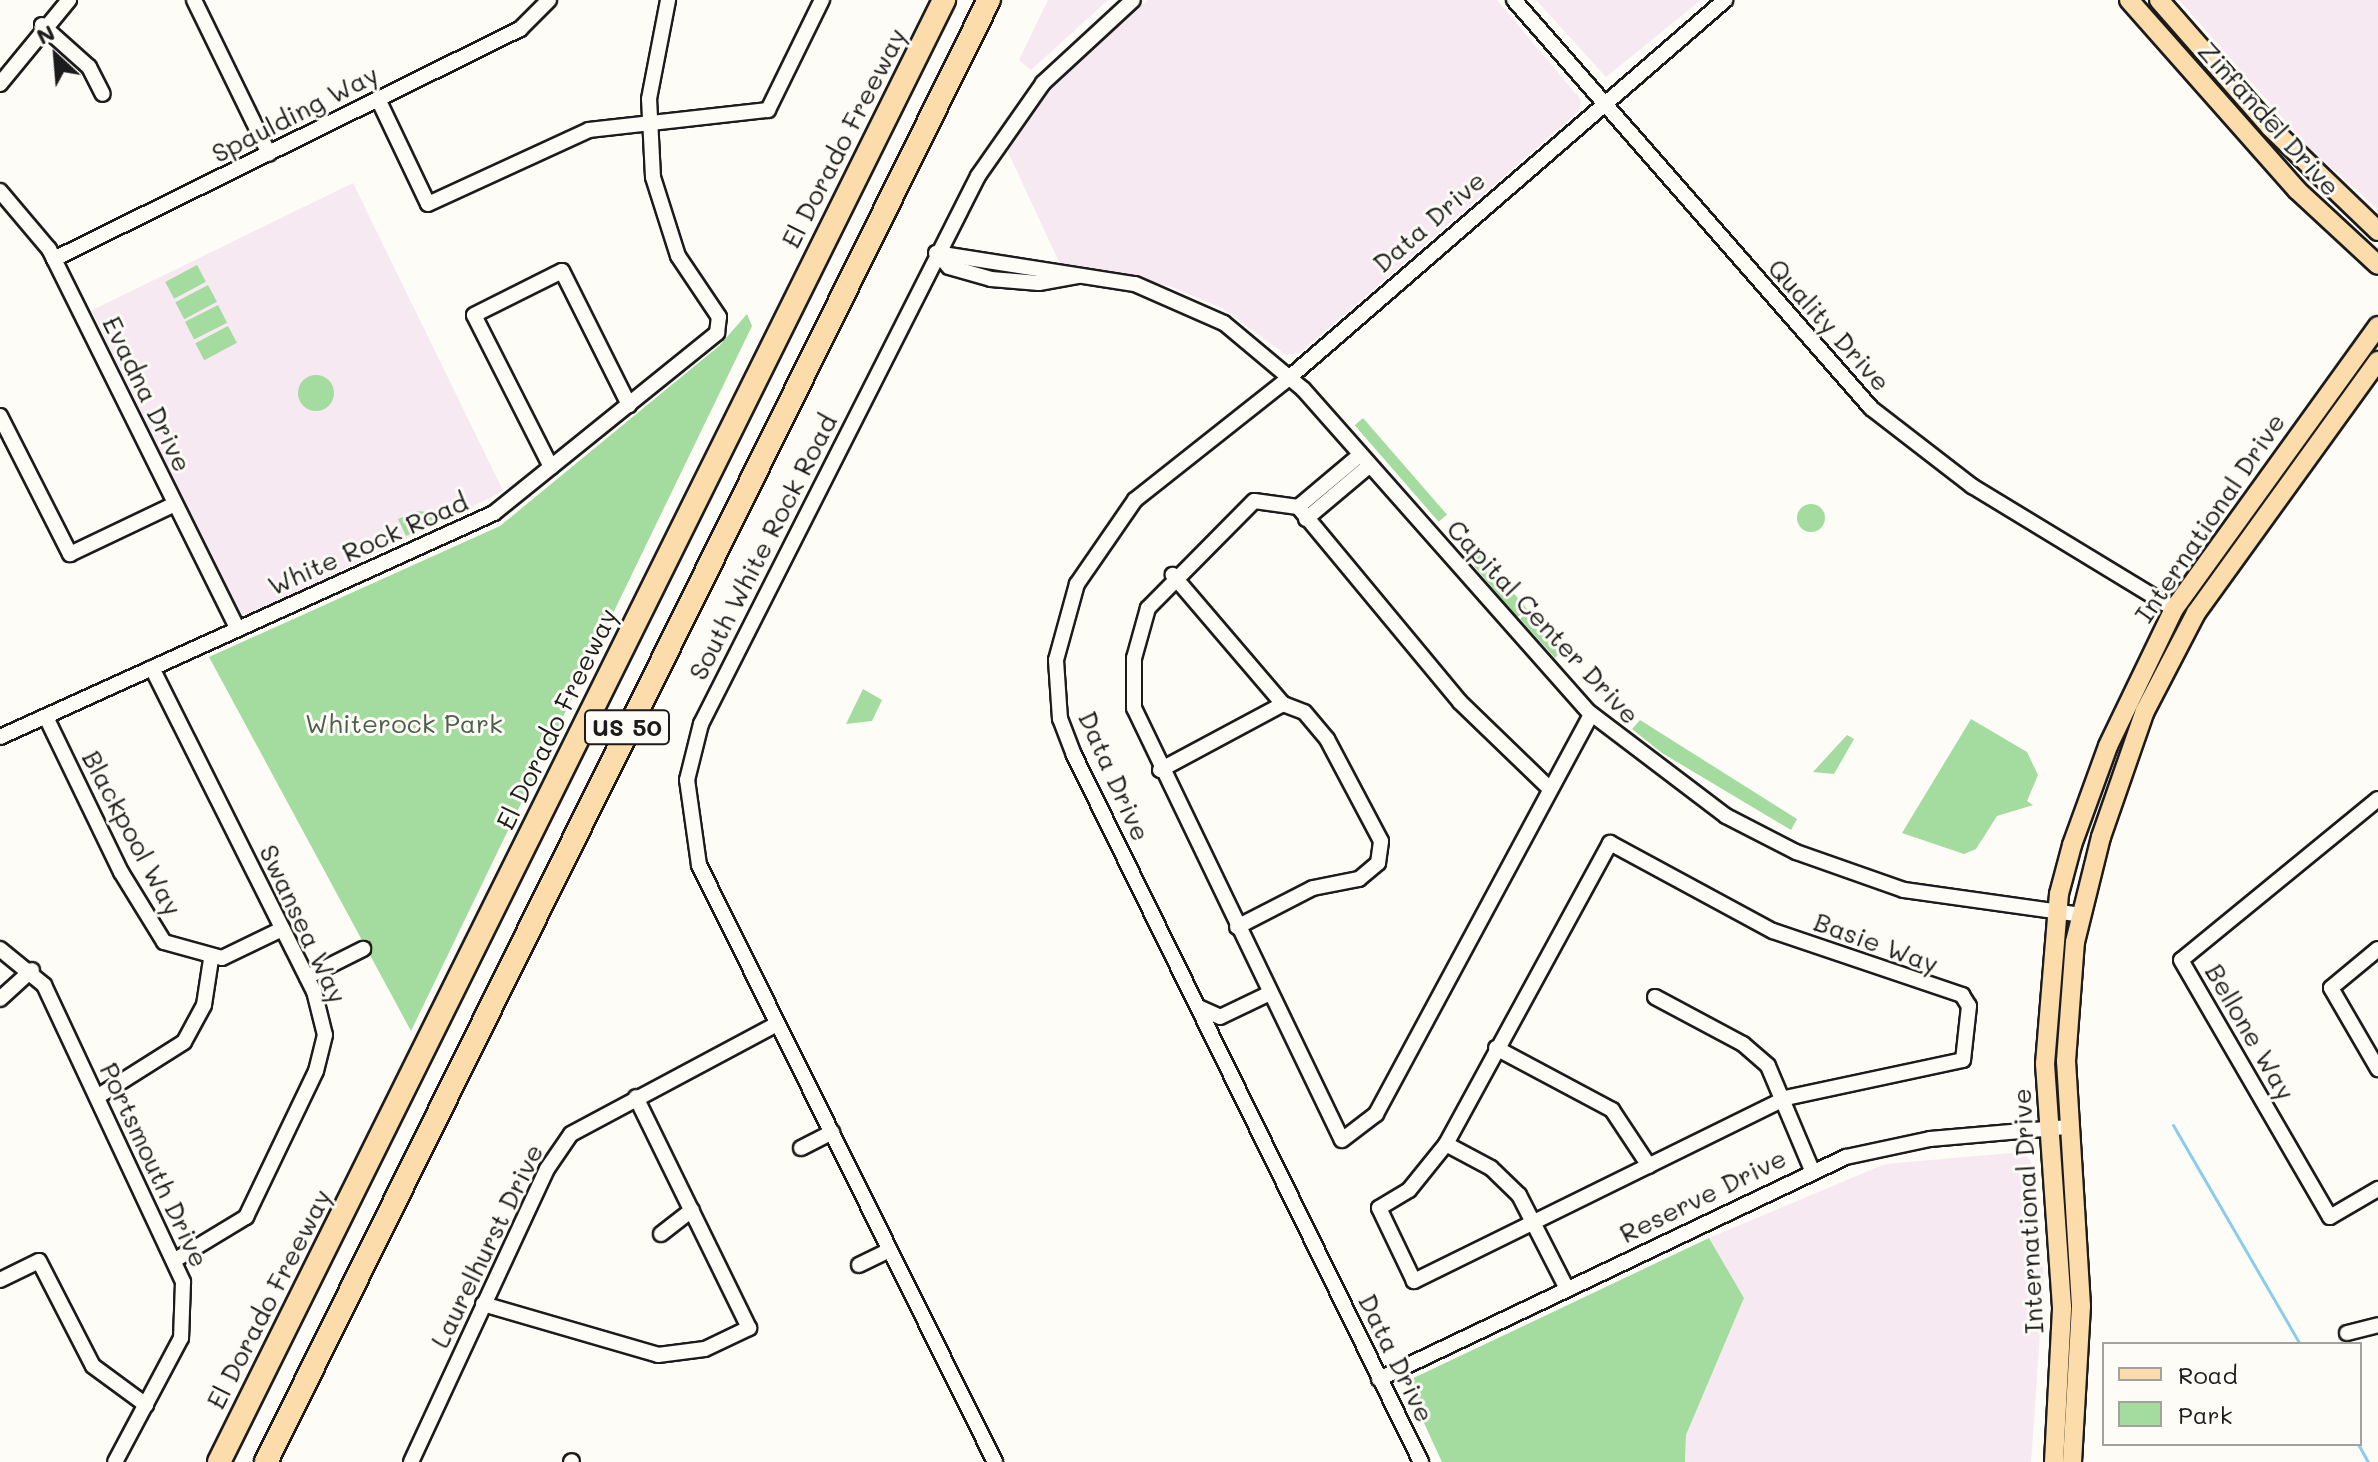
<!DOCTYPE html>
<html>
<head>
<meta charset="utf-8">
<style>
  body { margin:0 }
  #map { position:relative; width:2378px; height:1462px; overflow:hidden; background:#fdfcf7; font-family:Mali,sans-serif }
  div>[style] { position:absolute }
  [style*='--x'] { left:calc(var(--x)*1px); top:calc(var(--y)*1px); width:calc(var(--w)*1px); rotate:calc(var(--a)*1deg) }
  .built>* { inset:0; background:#f6e9f2; transform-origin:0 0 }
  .green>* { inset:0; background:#a4db9f; transform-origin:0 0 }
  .round { border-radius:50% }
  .stream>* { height:3px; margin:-1.5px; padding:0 1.5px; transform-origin:1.5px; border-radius:1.5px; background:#8bccec }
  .roads { filter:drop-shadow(2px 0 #1c1c1c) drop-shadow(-2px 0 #1c1c1c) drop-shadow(0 2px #1c1c1c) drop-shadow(0 -2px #1c1c1c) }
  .minor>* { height:14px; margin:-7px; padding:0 7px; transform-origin:7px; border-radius:7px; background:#fdfcf7 }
  .major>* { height:18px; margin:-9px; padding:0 9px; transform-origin:9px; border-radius:9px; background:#fddcac }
  .highway>* { height:22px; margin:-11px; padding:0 11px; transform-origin:11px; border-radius:11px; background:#fddcac }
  span { translate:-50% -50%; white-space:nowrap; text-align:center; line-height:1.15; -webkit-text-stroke:6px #fdfcf7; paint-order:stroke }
  .shield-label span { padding:2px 6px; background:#fdfcf7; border:2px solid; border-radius:6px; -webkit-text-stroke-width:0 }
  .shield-label { font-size:24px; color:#1c1c1c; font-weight:700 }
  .street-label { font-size:26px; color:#1c1c1c }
  .park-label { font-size:26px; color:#4c5f4a }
  .legend { position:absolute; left:2102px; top:1342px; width:260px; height:104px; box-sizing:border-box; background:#fdfcf7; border:2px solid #a3a29f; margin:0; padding:10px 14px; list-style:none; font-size:24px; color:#1c1c1c }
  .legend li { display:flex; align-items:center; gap:16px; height:40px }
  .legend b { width:40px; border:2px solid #a3a29f }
  .north { position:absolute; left:16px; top:16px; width:80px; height:80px; -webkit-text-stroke:6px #fdfcf7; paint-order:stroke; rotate:334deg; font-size:22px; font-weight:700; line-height:32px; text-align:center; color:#1c1c1c }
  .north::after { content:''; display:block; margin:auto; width:28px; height:36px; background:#1c1c1c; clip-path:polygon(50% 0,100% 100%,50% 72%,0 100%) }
</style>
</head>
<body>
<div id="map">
  <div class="built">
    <i style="clip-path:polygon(1048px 0,1108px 0,1031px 70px,1019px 60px)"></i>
    <i style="clip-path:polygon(1148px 0,1497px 0,1581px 100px,1579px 111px,1300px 353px,1286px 355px,1222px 308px,1169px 286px,1060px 264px,1007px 150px,1046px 90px)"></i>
    <i style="clip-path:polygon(1536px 0,1701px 0,1606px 77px)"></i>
    <i style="clip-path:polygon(2179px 0,2378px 0,2378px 209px,2308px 147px)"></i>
    <i style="left:353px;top:183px;width:343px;height:291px;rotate:64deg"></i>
    <i style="clip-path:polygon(2023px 1152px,2031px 1161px,2044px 1278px,2031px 1462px,1685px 1462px,1686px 1435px,1744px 1298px,1709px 1238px,1885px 1164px)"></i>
  </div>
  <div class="green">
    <i style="left:197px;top:265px;width:19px;height:36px;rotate:62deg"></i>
    <i style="left:208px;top:285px;width:19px;height:37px;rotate:62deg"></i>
    <i style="left:218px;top:305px;width:20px;height:37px;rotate:63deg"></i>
    <i style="clip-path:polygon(747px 314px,752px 326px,411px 1031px,209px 657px,500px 526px,719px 346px)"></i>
    <i style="left:228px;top:326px;width:19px;height:37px;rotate:62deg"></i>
    <i class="round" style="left:298px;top:375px;width:36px;height:36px"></i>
    <i style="left:1363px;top:418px;width:128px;height:11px;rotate:49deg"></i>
    <i class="round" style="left:1797px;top:504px;width:28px;height:28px"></i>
    <i style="clip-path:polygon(417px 511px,430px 512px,435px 523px,406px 536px,398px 519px)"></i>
    <i style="left:1475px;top:547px;width:81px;height:13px;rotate:50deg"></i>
    <i style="left:1529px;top:611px;width:52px;height:12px;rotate:48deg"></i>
    <i style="clip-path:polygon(863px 689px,882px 700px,872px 721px,846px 724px)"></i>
    <i style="clip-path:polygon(1971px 719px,2027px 752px,2038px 775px,2027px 801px,2033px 805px,1997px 816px,1976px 849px,1964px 854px,1902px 833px)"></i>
    <i style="clip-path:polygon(1640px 720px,1797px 819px,1791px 830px,1662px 753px,1632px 729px)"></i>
    <i style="clip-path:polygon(1847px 735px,1854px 739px,1834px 774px,1813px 772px)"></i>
    <i style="clip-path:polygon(1709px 1238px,1744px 1298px,1686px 1435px,1685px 1462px,1442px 1462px,1405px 1382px)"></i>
  </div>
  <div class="stream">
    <i style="--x:2173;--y:1125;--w:253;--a:59.9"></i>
    <i style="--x:2358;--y:1444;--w:21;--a:61"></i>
  </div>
  <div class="roads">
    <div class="minor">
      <i style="--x:194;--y:0;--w:171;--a:64"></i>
      <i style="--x:1514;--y:0;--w:542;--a:48.81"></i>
      <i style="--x:1871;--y:408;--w:128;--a:37.7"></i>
      <i style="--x:1972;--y:486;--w:237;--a:31.3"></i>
      <i style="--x:42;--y:25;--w:63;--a:41.8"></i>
      <i style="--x:89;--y:67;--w:30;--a:63"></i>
      <i style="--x:0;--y:84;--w:109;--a:-50.6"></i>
      <i style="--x:378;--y:99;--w:116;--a:64.5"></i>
      <i style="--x:428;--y:204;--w:177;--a:-24.7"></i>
      <i style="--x:589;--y:130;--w:180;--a:-6.4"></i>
      <i style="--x:768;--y:110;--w:123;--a:-63.9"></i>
      <i style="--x:0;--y:191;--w:76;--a:49.8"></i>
      <i style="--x:49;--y:249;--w:423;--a:63.6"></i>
      <i style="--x:936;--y:253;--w:201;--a:8.9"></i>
      <i style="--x:1135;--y:284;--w:97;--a:23.7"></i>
      <i style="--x:1224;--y:323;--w:103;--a:39.9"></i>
      <i style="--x:1303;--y:389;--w:431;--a:48.5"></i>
      <i style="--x:1589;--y:712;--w:172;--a:37.2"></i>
      <i style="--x:1726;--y:816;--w:79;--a:27.2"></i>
      <i style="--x:1796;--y:852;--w:114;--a:19.4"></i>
      <i style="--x:1904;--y:890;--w:179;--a:8"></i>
      <i style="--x:937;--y:253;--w:18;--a:49"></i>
      <i style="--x:949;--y:267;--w:44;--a:15.9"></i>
      <i style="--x:991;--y:279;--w:48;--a:4.8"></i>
      <i style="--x:1039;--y:283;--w:39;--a:-10"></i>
      <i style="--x:54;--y:259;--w:520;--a:-26.27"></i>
      <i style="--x:520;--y:29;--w:41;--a:-45"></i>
      <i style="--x:0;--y:416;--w:155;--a:63.1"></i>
      <i style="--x:70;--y:554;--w:116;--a:-25.5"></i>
      <i style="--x:551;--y:467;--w:170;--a:-116.9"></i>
      <i style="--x:474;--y:315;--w:98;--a:-26.6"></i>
      <i style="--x:562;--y:271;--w:150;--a:63.4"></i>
      <i style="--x:1298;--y:507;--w:81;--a:-40"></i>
      <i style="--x:1306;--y:519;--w:82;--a:-40.1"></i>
      <i style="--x:152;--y:668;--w:361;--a:63.4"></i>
      <i style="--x:314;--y:991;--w:45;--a:76"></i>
      <i style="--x:325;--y:1035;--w:37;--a:104"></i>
      <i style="--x:316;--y:1071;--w:162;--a:115.6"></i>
      <i style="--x:246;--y:1217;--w:83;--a:148.8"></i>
      <i style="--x:46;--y:717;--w:172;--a:64.2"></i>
      <i style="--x:121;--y:872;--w:82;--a:58.4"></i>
      <i style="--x:164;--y:942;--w:60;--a:15.4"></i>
      <i style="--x:222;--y:958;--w:67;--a:-25.8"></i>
      <i style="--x:0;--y:737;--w:542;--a:-24.39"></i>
      <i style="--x:494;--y:513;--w:287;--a:-38.9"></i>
      <i style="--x:717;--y:333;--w:16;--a:-83"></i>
      <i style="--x:719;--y:317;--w:73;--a:-123.9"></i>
      <i style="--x:678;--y:256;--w:83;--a:-107.6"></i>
      <i style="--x:653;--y:177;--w:78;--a:-92.9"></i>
      <i style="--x:649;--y:99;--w:101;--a:-79.1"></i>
      <i style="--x:1160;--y:770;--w:140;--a:-28.2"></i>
      <i style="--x:1283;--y:704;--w:170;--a:-130.5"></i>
      <i style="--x:1549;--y:788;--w:124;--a:-136"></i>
      <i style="--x:1460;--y:702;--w:254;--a:-129.7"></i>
      <i style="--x:1298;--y:507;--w:44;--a:-172.2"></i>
      <i style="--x:1254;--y:501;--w:151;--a:134.7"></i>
      <i style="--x:1148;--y:608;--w:52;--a:105.6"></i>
      <i style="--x:1134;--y:658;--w:50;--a:90"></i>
      <i style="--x:1134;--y:708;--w:479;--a:64.3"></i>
      <i style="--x:1342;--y:1140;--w:43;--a:-37.4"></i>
      <i style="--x:1376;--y:1114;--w:454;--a:-61.7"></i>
      <i style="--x:2378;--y:799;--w:254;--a:140.7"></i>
      <i style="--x:2181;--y:960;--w:297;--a:59.9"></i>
      <i style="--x:2330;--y:1217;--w:56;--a:-30.3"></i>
      <i style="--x:1610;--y:843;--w:185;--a:28.4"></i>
      <i style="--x:1773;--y:931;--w:200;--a:18.7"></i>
      <i style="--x:1962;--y:995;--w:13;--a:58"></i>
      <i style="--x:1969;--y:1006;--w:54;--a:96.3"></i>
      <i style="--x:1963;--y:1060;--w:181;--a:167.9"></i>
      <i style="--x:1786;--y:1098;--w:415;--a:153.8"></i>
      <i style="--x:1414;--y:1281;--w:81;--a:-115.6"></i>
      <i style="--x:1379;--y:1208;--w:35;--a:-31"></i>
      <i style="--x:1409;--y:1190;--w:59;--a:-51.2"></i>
      <i style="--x:1446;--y:1144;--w:343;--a:-61.4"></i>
      <i style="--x:1237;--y:927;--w:85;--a:-27.2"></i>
      <i style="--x:1313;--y:888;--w:47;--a:-11.1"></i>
      <i style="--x:1359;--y:879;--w:25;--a:-40"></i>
      <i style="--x:1378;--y:863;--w:22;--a:-82"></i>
      <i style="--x:1381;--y:841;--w:115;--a:-117.9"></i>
      <i style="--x:1327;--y:739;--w:35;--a:-130"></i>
      <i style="--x:1304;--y:712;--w:22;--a:-159"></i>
      <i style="--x:0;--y:949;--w:57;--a:39.3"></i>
      <i style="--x:44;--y:985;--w:328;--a:64.9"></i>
      <i style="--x:183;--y:1282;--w:56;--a:92"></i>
      <i style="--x:181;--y:1338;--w:140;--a:118"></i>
      <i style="--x:2378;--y:949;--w:61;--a:140.3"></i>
      <i style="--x:2331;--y:988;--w:94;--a:59.9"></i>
      <i style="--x:307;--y:977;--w:63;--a:-26.6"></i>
      <i style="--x:1655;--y:997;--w:100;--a:28.1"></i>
      <i style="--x:1743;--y:1044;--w:33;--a:41"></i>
      <i style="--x:1768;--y:1066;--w:113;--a:67.1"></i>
      <i style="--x:0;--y:999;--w:43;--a:-42.2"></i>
      <i style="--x:1198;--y:1007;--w:24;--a:24"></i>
      <i style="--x:1220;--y:1017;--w:55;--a:-25.6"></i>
      <i style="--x:1496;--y:1048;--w:132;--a:28.1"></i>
      <i style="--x:1612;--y:1110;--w:67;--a:56.5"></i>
      <i style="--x:97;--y:1097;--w:103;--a:-32.3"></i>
      <i style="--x:184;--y:1042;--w:42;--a:-61.6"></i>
      <i style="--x:204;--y:1005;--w:47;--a:-81.3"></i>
      <i style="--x:1446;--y:1144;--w:51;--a:28.1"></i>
      <i style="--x:1491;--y:1168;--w:39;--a:44"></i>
      <i style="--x:1519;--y:1195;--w:106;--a:62.9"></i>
      <i style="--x:801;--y:1148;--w:35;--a:-27"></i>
      <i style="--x:661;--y:1234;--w:39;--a:-38"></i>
      <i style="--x:859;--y:1265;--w:34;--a:-26"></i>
      <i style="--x:0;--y:1280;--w:43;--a:-26"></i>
      <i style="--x:39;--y:1261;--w:118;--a:62.8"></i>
      <i style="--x:93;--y:1366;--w:66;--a:36.3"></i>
      <i style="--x:483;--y:1304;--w:182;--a:16.2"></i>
      <i style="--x:658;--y:1355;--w:47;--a:-7.3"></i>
      <i style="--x:705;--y:1349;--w:49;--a:-25.5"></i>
      <i style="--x:749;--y:1328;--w:257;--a:-116.1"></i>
      <i style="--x:2347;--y:1333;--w:32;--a:-14"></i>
      <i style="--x:1379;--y:1379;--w:517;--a:-25.43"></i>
      <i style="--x:1846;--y:1157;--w:86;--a:-12.1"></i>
      <i style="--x:1930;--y:1139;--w:139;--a:-5"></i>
      <i style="--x:411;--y:1462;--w:323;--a:-65.1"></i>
      <i style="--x:547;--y:1169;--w:42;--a:-55.6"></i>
      <i style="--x:571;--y:1134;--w:234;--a:-28.1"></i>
      <i style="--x:571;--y:1462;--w:1;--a:-45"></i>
      <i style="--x:995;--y:1462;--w:666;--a:-116.37"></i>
      <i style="--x:699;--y:865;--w:86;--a:-98"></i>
      <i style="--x:687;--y:780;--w:58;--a:-76"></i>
      <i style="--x:701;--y:724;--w:614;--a:-63.18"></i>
      <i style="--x:978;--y:176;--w:113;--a:-55"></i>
      <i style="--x:1043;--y:83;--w:122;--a:-42.7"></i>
      <i style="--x:1421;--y:1462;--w:788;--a:-116.14"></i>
      <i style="--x:1074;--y:755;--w:39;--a:-111"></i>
      <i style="--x:1060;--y:719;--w:59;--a:-93.9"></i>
      <i style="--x:1056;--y:660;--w:79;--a:-74.6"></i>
      <i style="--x:1077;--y:584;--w:102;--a:-55.4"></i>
      <i style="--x:1135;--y:500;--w:198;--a:-38.4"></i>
      <i style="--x:1290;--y:377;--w:576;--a:-40.91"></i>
    </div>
    <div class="major">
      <i style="--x:2129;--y:0;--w:254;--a:48.5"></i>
      <i style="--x:2297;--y:190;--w:110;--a:42.8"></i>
      <i style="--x:2159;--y:0;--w:169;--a:48.8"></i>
      <i style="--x:2270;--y:127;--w:150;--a:43.9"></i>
      <i style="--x:2054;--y:1462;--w:155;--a:-87"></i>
      <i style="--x:2062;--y:1307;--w:244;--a:-94"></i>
      <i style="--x:2045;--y:1064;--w:171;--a:-85.3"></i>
      <i style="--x:2059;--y:894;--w:51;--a:-75.1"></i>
      <i style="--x:2072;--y:845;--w:105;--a:-70"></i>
      <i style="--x:2108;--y:746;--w:152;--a:-64.3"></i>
      <i style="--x:2174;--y:609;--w:349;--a:-54.2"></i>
      <i style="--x:2072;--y:1462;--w:156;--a:-86.7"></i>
      <i style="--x:2081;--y:1306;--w:245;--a:-93.5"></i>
      <i style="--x:2066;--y:1061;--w:119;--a:-85.7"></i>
      <i style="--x:2075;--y:942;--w:108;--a:-76.1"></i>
      <i style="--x:2101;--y:837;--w:133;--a:-70.8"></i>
      <i style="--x:2145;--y:711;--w:110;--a:-62.5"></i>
      <i style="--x:2196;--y:613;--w:311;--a:-54.2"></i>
    </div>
    <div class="highway">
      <i style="--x:219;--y:1462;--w:1632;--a:-63.62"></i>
      <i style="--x:266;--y:1462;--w:1631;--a:-63.69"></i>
    </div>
  </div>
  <div class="shield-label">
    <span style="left:627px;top:727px">US 50</span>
  </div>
  <div class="street-label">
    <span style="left:295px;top:114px;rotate:-27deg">Spaulding Way</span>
    <span style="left:2269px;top:119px;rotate:48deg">Zinfandel Drive</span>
    <span style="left:844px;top:138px;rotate:-63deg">El Dorado Freeway</span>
    <span style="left:1429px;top:222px;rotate:-41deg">Data Drive</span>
    <span style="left:1829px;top:325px;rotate:48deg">Quality Drive</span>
    <span style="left:147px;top:394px;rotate:64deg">Evadna Drive</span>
    <span style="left:2210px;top:518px;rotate:-56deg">International Drive</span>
    <span style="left:368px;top:544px;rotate:-24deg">White Rock Road</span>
    <span style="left:763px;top:547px;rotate:-63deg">South White Rock Road</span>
    <span style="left:1543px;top:622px;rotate:47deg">Capital Center Drive</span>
    <span style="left:557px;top:719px;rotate:-64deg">El Dorado Freeway</span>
    <span style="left:1114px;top:776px;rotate:66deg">Data Drive</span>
    <span style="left:132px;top:833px;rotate:62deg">Blackpool Way</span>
    <span style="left:303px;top:924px;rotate:65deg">Swansea Way</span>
    <span style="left:1876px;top:943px;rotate:20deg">Basie Way</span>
    <span style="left:2250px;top:1032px;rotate:60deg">Bellone Way</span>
    <span style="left:154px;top:1165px;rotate:65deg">Portsmouth Drive</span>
    <span style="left:1703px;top:1196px;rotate:-26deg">Reserve Drive</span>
    <span style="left:2028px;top:1211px;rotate:-93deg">International Drive</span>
    <span style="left:487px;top:1246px;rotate:-64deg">Laurelhurst Drive</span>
    <span style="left:269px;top:1299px;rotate:-63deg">El Dorado Freeway</span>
    <span style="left:1396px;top:1358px;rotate:64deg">Data Drive</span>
  </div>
  <div class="park-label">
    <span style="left:404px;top:724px">Whiterock Park</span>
  </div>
  <ul class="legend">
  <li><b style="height:10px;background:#fddcac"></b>Road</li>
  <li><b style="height:22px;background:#a4db9f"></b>Park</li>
  </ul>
  <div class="north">N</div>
</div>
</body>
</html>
